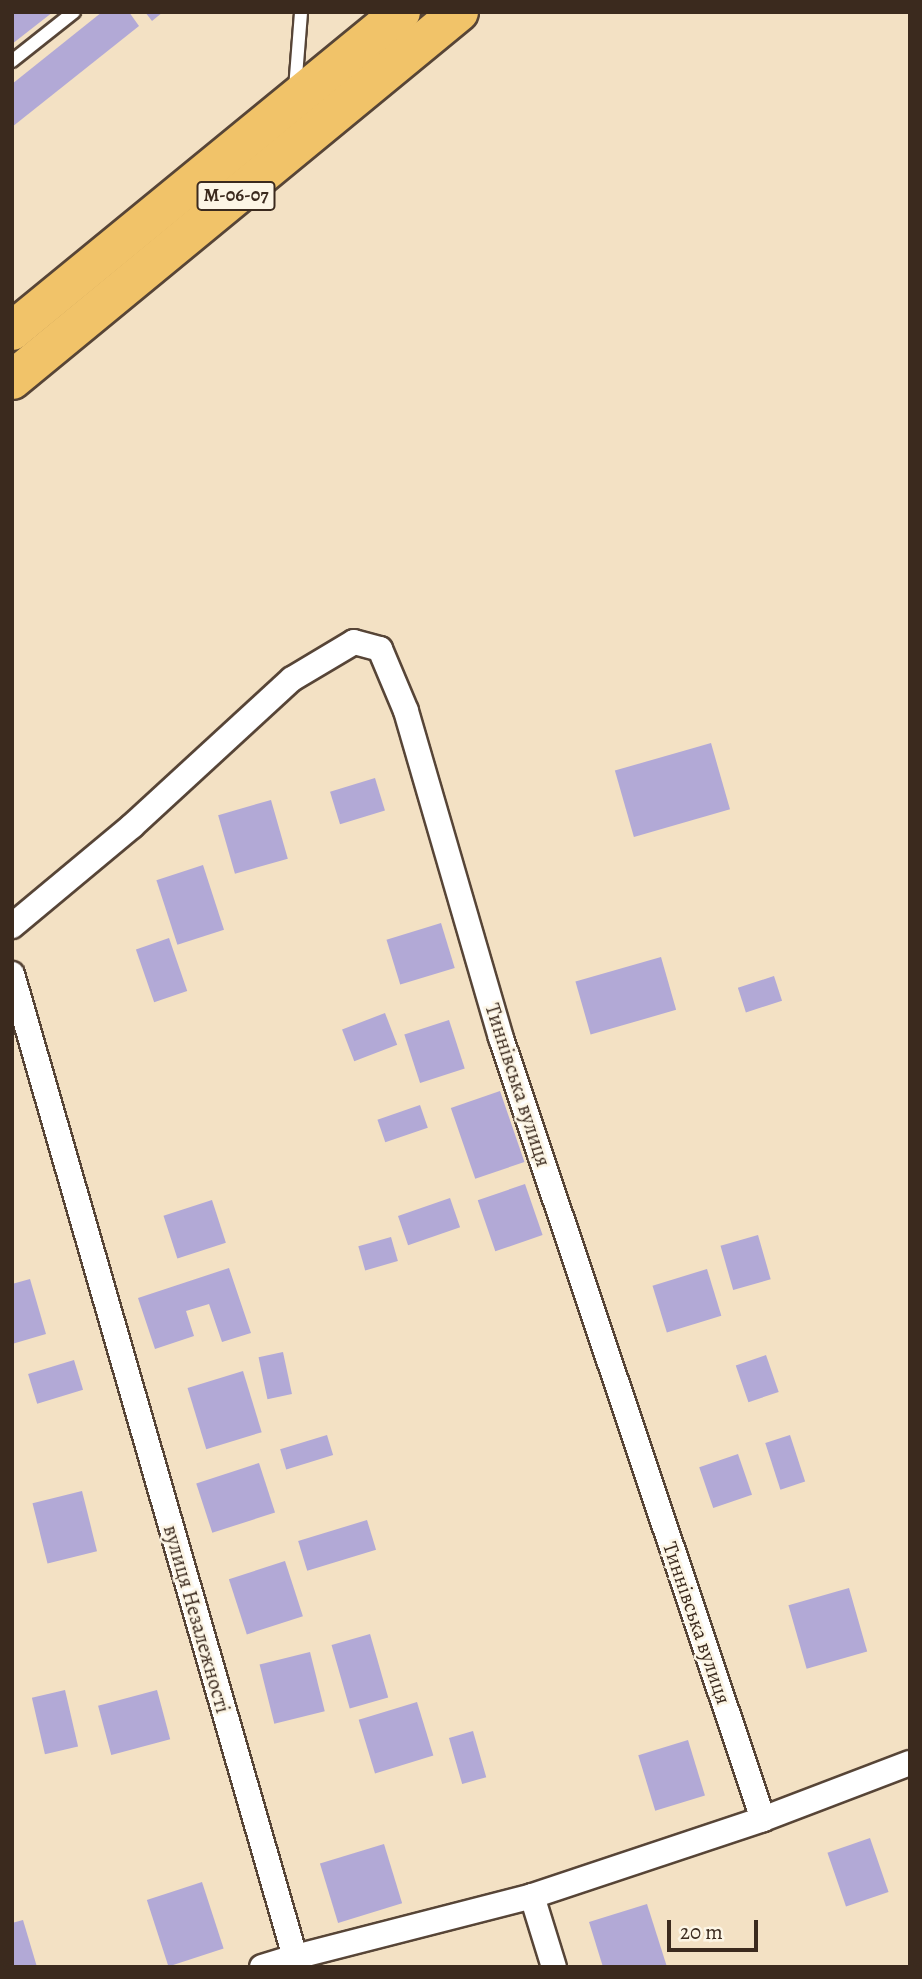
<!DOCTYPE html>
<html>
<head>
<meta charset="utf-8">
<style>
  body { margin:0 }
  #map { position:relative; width:922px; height:1979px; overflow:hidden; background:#f3e1c4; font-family:Alegreya,serif }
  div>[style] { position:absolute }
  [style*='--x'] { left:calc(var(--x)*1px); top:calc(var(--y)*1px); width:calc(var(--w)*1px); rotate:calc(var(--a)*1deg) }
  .building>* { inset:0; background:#b2a9d6; transform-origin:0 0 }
  .roads { filter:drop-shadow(2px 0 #574537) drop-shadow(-2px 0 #574537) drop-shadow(0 2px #574537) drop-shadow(0 -2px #574537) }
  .lane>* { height:12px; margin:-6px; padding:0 6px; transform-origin:6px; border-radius:6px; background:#fff }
  .street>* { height:24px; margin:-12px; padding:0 12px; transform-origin:12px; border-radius:12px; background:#fff }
  .primary>* { height:38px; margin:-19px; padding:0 19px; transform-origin:19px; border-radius:19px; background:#f1c369 }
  span { translate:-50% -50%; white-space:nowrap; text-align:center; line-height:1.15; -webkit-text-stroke:5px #fcf5e5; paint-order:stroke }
  .shield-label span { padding:2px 5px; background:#fcf5e5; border:2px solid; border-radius:5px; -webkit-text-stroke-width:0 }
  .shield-label { font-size:19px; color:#3b2a1e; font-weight:700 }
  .street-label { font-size:21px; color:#3b2a1e }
  .frame { position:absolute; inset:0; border:14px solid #3b2a1e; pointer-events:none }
  .scale { position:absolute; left:667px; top:1920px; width:91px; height:32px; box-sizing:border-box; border:4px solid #3b2a1e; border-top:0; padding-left:9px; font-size:21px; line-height:24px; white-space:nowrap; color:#3b2a1e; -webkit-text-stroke:5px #fcf5e5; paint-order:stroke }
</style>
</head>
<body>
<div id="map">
  <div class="building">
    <i style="clip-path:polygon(12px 12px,53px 12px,12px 44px)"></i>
    <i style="clip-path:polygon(102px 12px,129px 12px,139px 26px,12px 127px,12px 84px)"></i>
    <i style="clip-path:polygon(145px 12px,163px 12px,152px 21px)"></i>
    <i style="left:711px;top:743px;width:69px;height:100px;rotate:74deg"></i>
    <i style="left:375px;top:778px;width:34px;height:47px;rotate:73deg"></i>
    <i style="left:271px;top:800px;width:61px;height:55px;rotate:74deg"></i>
    <i style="left:203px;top:865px;width:68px;height:49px;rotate:72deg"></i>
    <i style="left:441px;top:923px;width:47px;height:57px;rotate:73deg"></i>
    <i style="left:169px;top:938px;width:56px;height:35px;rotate:71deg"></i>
    <i style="left:661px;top:957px;width:55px;height:89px;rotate:74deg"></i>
    <i style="left:774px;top:976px;width:26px;height:38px;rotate:72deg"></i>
    <i style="left:385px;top:1013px;width:34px;height:46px;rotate:69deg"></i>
    <i style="left:449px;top:1020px;width:51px;height:47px;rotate:72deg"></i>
    <i style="left:500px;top:1091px;width:75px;height:52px;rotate:71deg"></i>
    <i style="left:420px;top:1105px;width:24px;height:45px;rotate:71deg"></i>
    <i style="left:525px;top:1184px;width:54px;height:50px;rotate:71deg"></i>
    <i style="left:450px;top:1198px;width:31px;height:55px;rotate:71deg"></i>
    <i style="left:212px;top:1200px;width:45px;height:51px;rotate:72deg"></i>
    <i style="left:758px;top:1235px;width:46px;height:39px;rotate:74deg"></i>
    <i style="left:391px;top:1237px;width:25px;height:34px;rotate:74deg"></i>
    <i style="clip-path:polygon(229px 1268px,251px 1333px,222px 1342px,209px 1304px,186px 1311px,194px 1336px,155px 1349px,138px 1298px)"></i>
    <i style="left:707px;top:1269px;width:49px;height:57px;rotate:73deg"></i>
    <i style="clip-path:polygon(30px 1279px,46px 1334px,12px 1344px,12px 1284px)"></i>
    <i style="left:283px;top:1352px;width:43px;height:25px;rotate:78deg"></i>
    <i style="left:766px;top:1355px;width:39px;height:32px;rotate:71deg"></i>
    <i style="left:74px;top:1360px;width:31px;height:48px;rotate:73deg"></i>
    <i style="left:243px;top:1371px;width:64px;height:58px;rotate:73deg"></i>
    <i style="left:327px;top:1435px;width:21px;height:49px;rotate:73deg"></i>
    <i style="left:790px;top:1435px;width:49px;height:26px;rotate:72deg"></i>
    <i style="left:738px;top:1454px;width:43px;height:41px;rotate:71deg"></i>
    <i style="left:259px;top:1463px;width:52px;height:66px;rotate:72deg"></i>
    <i style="left:82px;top:1491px;width:62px;height:51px;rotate:76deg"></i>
    <i style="left:367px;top:1520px;width:31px;height:72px;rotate:73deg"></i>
    <i style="left:285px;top:1561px;width:58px;height:59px;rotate:72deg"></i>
    <i style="left:849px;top:1588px;width:66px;height:63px;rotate:74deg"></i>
    <i style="left:370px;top:1634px;width:66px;height:40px;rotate:74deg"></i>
    <i style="left:310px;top:1652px;width:61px;height:52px;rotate:76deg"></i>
    <i style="left:65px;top:1690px;width:58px;height:34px;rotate:77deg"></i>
    <i style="left:157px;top:1690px;width:51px;height:61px;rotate:75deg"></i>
    <i style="left:417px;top:1702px;width:56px;height:61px;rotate:73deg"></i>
    <i style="left:473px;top:1731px;width:48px;height:25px;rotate:74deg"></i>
    <i style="left:688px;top:1740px;width:58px;height:52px;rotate:73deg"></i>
    <i style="left:870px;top:1838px;width:57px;height:45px;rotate:71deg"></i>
    <i style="left:384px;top:1844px;width:62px;height:67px;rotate:73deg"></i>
    <i style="left:202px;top:1882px;width:70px;height:58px;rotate:72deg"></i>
    <i style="clip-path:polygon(647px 1904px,667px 1967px,603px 1967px,589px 1922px)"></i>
    <i style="clip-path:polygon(23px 1920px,37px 1967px,12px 1967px,12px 1923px)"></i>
  </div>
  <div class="roads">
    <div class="lane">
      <i style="--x:12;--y:61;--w:79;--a:-38.3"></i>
      <i style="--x:295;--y:89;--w:77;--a:-85.5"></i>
    </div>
    <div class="street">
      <i style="--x:12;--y:926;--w:156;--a:-39.8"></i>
      <i style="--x:132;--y:826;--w:217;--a:-42.6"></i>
      <i style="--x:292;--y:679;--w:72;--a:-30.8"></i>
      <i style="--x:354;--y:642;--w:27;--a:15"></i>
      <i style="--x:380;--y:649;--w:67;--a:67.2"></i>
      <i style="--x:406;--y:711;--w:341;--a:73.8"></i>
      <i style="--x:501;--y:1038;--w:824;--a:71.46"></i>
      <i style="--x:763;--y:1819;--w:157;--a:-20.9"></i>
      <i style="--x:12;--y:974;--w:1023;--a:73.94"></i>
      <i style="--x:295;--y:1957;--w:245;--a:-14.4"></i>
      <i style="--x:532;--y:1896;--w:74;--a:72.8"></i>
      <i style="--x:532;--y:1896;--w:243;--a:-18.4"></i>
      <i style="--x:262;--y:1967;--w:34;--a:-17"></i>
    </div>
    <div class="primary">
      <i style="--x:12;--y:331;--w:503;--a:-39.35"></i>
      <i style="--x:12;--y:380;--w:579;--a:-39.46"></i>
    </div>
  </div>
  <div class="shield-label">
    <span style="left:236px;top:196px">М-06-07</span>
  </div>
  <div class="street-label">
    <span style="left:518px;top:1085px;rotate:72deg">Тиннівська вулиця</span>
    <span style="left:197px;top:1619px;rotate:74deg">вулиця Незалежності</span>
    <span style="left:697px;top:1623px;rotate:71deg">Тиннівська вулиця</span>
  </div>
  <div class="frame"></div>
  <div class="scale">20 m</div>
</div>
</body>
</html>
